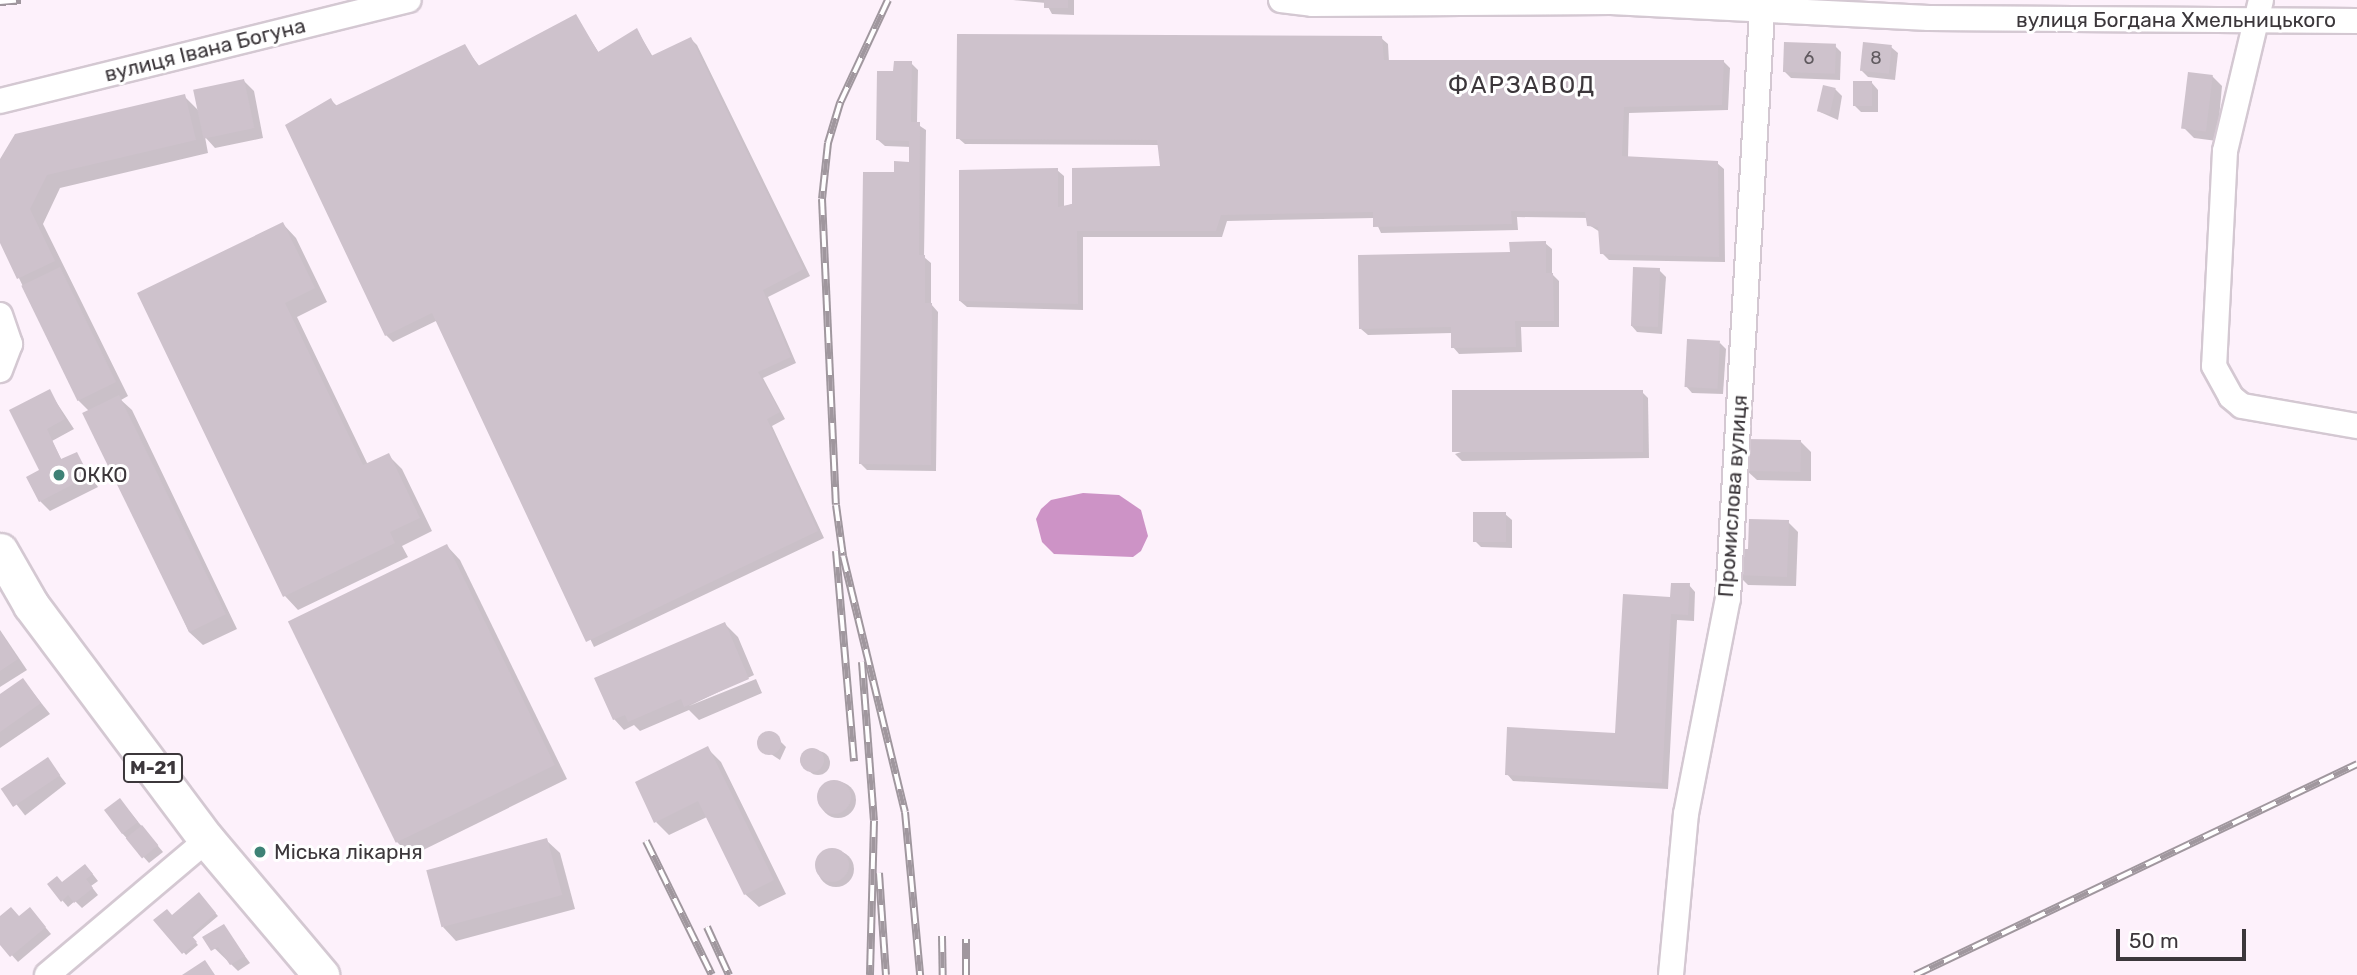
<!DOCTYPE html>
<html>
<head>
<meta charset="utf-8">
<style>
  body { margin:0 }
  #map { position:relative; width:2357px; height:975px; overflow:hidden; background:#fdf1fb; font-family:Rubik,sans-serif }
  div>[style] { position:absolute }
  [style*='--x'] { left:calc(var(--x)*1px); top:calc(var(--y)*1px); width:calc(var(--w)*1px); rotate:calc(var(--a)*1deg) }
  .water>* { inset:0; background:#cd93c6 }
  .shadow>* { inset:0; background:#0003; transform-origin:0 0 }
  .round { border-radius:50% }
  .building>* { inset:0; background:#cec2cc; transform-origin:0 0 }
  .roads { filter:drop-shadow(2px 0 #d4c8d2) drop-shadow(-2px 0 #d4c8d2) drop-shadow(0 2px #d4c8d2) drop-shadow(0 -2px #d4c8d2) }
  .minor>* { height:24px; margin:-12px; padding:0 12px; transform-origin:12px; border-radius:12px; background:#fff }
  .highway>* { height:35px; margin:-17.5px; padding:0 17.5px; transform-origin:17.5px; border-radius:17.5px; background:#fff }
  .rail>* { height:8px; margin-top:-4px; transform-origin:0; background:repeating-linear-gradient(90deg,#fff 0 16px,#a0979e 0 32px); box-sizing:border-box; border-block:2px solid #a0979e }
  .dots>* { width:19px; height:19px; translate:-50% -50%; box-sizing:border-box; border:4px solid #fff; border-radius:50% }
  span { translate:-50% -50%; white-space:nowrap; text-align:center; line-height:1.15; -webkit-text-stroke:6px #fff; paint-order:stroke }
  .number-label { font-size:18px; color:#605a5f }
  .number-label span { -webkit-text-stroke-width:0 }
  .shield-label span { padding:2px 5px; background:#fff; border:2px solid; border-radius:5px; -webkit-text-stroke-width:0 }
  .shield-label { font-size:19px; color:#3c373b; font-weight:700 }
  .street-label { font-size:21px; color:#3c373b }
  .poi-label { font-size:21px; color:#3c373b }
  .left { translate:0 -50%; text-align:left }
  .quarter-label { font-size:24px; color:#3c373b; letter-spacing:2px }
  .scale { position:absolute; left:2116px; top:929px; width:130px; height:32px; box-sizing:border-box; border:4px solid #3c373b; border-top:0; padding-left:9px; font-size:21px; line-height:24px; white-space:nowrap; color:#3c373b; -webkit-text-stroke:5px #fff; paint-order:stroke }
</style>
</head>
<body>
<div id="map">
  <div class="water">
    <i style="clip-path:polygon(1083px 493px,1119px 495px,1141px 510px,1148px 536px,1141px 551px,1133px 557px,1054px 554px,1042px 542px,1036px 519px,1041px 509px,1051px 500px)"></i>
  </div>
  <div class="shadow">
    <i style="clip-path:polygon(1074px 0,1074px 15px,1052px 14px,1046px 3px,1013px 0)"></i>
    <i style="clip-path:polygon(576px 17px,599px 53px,637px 30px,653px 57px,691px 39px,697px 45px,810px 276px,768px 297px,796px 363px,763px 378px,785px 419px,772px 426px,824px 538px,594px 647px,438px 320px,393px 342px,386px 335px,287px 126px,331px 100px,338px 107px,464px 46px,480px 67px)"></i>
    <i style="clip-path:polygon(1381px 38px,1388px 44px,1389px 62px,1723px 61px,1730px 68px,1728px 110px,1629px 113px,1628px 158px,1717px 163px,1724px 169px,1725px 262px,1609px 260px,1602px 253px,1600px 232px,1589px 225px,1588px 218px,1517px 217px,1518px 230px,1381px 233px,1374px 218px,1227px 221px,1222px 237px,1083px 237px,1083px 310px,967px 307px,960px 301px,1057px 170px,1064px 176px,1064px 207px,1162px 168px,1159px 145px,965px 144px,958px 138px)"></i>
    <i style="clip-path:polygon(1835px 46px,1841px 52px,1840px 80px,1791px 78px,1785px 72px)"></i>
    <i style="clip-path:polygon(1891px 47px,1898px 53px,1895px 80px,1868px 77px,1862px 71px)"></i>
    <i style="clip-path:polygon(911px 63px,918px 70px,917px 124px,926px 130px,924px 257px,931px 263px,931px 304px,938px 312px,936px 471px,867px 470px,861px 464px,895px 174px,911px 163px,911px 147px,885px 146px,878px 140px,895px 72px)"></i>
    <i style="clip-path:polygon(2212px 76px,2222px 86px,2217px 141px,2194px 138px,2184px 128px)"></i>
    <i style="clip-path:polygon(244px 81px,254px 91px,263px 138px,215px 148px,205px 137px,208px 153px,60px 188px,43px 224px,128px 396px,121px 400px,132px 410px,237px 629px,203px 645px,189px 632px,89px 411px,78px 400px,0 239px,0 163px,184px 96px,199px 111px)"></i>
    <i style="clip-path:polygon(1872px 83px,1878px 90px,1878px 112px,1861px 112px,1854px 105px)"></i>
    <i style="clip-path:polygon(1835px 89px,1842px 96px,1838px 120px,1820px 112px)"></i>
    <i style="clip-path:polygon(283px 224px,296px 238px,327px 302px,297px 317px,368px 465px,388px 455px,402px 469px,432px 531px,402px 546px,408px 557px,298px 610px,285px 596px,139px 294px)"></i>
    <i style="clip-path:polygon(1545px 243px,1552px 249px,1552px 274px,1559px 281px,1559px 327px,1521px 327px,1522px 352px,1459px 354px,1453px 347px,1452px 333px,1368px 335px,1361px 329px,1512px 253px)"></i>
    <i style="clip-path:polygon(1659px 270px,1666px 277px,1662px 334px,1637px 332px,1631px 325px)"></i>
    <i style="clip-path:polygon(1720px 343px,1726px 349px,1723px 394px,1692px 393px,1686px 386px)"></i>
    <i style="clip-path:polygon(49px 391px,74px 429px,52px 441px,62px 461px,76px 454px,98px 487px,50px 511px,40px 501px)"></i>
    <i style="clip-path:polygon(1642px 392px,1648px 398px,1649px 458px,1462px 461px,1455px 454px)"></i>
    <i style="clip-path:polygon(1801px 442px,1811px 452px,1811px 481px,1757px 480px,1746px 470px)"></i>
    <i style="clip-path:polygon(1505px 514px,1512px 520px,1512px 548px,1481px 547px,1475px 541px)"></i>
    <i style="clip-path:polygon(1788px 522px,1798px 532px,1796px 586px,1748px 585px,1738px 575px,1750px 551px)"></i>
    <i style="clip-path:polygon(447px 546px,460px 560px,567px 779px,411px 856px,397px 842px)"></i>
    <i style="clip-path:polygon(1689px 585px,1695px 592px,1694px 621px,1677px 620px,1668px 789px,1513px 781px,1507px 774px,1616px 735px,1672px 598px)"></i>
    <i style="clip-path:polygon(725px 624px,738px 637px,754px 675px,689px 706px,756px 679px,762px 693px,699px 720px,689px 710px,640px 731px,634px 725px,624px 730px,614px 719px)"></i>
    <i style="clip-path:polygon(0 630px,27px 670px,0 687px)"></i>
    <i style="clip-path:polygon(23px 680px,50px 714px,0 748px,0 696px)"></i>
    <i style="clip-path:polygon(766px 733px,772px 733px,786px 747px,780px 760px,760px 747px)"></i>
    <i style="clip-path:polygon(707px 748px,721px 762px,786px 894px,759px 907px,745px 894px,707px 817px,669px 835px,656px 822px)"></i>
    <i class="round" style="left:806px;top:751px;width:24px;height:24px"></i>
    <i style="left:47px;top:759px;width:31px;height:52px;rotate:52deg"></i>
    <i class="round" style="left:820px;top:782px;width:36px;height:36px"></i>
    <i style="clip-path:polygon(120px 800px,163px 852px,149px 863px,122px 833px)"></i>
    <i style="clip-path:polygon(546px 840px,560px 853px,575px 909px,456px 941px,443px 927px)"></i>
    <i class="round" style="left:818px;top:851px;width:36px;height:36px"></i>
    <i style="clip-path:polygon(91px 872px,98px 881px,91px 886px,98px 895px,82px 908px,75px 901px,68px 907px,62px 900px,62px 884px)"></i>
    <i style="clip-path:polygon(199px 895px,218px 916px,192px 938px,198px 945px,186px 955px,156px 920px,172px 917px)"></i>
    <i style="clip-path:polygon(36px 916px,51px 934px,18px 962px,0 942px,0 918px)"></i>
    <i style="clip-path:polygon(223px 926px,250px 963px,238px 971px,204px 938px)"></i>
  </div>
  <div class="building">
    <i style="left:1044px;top:0;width:24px;height:8px"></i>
    <i style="clip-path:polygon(576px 14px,598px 52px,637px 28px,651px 56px,691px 37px,804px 269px,763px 290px,791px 357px,758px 372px,780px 412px,767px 419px,818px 531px,586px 642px,432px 313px,385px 336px,285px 125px,331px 98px,335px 106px,465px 44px,478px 66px)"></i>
    <i style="clip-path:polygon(957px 34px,1382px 36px,1384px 60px,1724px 60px,1722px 105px,1624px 107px,1622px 156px,1718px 161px,1719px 257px,1600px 254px,1598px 227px,1587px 226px,1585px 212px,1511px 211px,1512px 224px,1373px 227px,1373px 212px,1221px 215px,1216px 231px,1077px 231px,1078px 304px,959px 301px,959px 170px,1058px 168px,1058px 207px,1072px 204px,1072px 168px,1160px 166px,1157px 140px,956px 139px)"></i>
    <i style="left:1784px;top:42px;width:52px;height:30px;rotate:2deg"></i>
    <i style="left:1863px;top:42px;width:29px;height:29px;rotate:6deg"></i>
    <i style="clip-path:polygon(894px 61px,912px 61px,911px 122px,920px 122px,919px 255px,925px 255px,925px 303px,932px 303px,931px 465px,859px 464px,863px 172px,894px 172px,894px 161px,909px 162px,909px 141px,876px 140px,877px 71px,893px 71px)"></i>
    <i style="left:2188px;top:72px;width:25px;height:57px;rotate:7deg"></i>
    <i style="left:244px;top:79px;width:50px;height:52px;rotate:78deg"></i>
    <i style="left:1853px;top:81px;width:19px;height:25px"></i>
    <i style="left:1823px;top:85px;width:13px;height:27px;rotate:13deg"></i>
    <i style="clip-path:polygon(185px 94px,196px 140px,47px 175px,30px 209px,55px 261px,17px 279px,0 243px,0 159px,15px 134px)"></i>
    <i style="clip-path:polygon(283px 222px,315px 288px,285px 303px,363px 465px,389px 453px,420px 518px,390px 532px,395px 543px,283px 597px,137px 293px)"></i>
    <i style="clip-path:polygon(1546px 241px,1546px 273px,1553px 273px,1554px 321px,1515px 321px,1516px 347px,1451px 348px,1451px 327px,1359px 329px,1358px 255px,1510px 252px,1509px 242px)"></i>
    <i style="left:60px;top:267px;width:128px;height:43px;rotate:64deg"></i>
    <i style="left:1633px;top:267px;width:27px;height:59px;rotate:2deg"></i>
    <i style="left:1687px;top:339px;width:33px;height:48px;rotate:3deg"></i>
    <i style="clip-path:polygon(50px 389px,65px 419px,47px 429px,61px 459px,77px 452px,89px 476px,39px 502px,26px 477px,39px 470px,9px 410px)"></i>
    <i style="left:1643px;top:390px;width:62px;height:191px;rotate:90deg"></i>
    <i style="left:119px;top:395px;width:244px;height:41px;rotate:64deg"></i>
    <i style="left:1745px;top:439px;width:56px;height:32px;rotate:1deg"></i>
    <i style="left:1473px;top:512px;width:33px;height:30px"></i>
    <i style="clip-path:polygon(1749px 519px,1789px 520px,1787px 577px,1736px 575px,1737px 549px,1748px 549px)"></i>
    <i style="left:447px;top:544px;width:246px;height:177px;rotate:64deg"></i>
    <i style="clip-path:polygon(1671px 583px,1690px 583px,1688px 615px,1671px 614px,1662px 783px,1505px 775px,1507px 727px,1615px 733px,1623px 594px,1670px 597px)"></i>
    <i style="clip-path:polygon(725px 622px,749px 679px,684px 707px,681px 699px,628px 722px,625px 715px,613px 720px,594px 678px)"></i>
    <i style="clip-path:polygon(0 631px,18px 659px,0 671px)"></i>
    <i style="clip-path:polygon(23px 678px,41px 703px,0 732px,0 694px)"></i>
    <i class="round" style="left:757px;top:731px;width:24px;height:24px"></i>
    <i style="clip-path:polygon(708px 746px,774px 880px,744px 895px,698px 801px,654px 823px,635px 782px)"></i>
    <i class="round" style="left:800px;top:748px;width:24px;height:24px"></i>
    <i style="left:48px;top:757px;width:22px;height:57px;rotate:56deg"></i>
    <i class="round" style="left:817px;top:780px;width:34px;height:34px"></i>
    <i style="left:120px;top:798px;width:30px;height:20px;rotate:53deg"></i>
    <i style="left:142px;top:825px;width:26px;height:21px;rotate:51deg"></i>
    <i style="left:547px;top:838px;width:59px;height:125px;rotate:75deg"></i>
    <i class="round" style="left:815px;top:848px;width:34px;height:34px"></i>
    <i style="clip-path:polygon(85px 864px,93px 874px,86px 879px,93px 888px,74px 903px,68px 895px,61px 902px,47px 884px,57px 876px,62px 882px)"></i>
    <i style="clip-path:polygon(199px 892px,216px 913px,191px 935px,197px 942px,182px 954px,153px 920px,167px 909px,172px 915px)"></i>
    <i style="clip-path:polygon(11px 907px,19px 916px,30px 907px,46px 927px,10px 957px,0 945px,0 916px)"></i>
    <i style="clip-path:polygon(224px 924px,245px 956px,230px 965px,218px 947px,211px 951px,202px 937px)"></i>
    <i style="clip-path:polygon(205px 960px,215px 975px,182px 975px)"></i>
  </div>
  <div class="roads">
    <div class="minor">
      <i style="--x:1281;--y:0;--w:31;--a:7"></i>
      <i style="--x:1312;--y:4;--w:299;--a:-0.4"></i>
      <i style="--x:1611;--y:2;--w:318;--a:2.9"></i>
      <i style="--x:1929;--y:18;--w:428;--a:0.4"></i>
      <i style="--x:2261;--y:0;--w:155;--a:103.4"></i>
      <i style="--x:2225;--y:151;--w:215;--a:92.9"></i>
      <i style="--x:2214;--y:366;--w:35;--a:61"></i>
      <i style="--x:2231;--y:397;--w:14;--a:39"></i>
      <i style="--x:2242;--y:406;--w:117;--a:9.9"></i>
      <i style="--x:0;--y:101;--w:421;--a:-13.9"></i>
      <i style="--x:0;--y:315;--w:31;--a:71"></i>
      <i style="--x:10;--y:344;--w:28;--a:111"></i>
      <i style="--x:47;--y:975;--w:209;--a:-40.2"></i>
      <i style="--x:1671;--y:975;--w:162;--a:-84.7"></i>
      <i style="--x:1686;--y:814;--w:220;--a:-79"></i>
      <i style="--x:1728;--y:598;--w:587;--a:-86.68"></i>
    </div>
    <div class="highway">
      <i style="--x:0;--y:551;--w:62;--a:60.1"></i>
      <i style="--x:31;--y:605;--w:294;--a:53.2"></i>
      <i style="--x:207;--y:840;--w:177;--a:49.8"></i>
    </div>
  </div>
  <div class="rail">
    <i style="--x:888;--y:0;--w:114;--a:115"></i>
    <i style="--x:840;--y:103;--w:42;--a:106.7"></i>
    <i style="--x:828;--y:143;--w:56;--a:96.1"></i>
    <i style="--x:822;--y:199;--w:306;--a:87.4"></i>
    <i style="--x:836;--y:505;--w:51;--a:82.2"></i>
    <i style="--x:843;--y:556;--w:263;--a:76.4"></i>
    <i style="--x:905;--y:812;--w:164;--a:84.7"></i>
    <i style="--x:0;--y:2;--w:21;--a:-5"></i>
    <i style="--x:836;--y:551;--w:211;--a:85.1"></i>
    <i style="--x:862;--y:662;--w:159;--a:85.7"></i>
    <i style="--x:874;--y:821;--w:154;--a:91.5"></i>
    <i style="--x:646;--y:841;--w:149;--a:63.8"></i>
    <i style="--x:879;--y:873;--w:102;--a:86.1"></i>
    <i style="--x:707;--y:927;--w:53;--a:65.4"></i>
    <i style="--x:942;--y:936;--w:39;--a:89"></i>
    <i style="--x:966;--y:975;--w:36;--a:-90"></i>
    <i style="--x:1915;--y:975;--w:490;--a:-25.5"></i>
  </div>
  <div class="dots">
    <i style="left:59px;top:475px;background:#3e8276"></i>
    <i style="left:260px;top:852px;background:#3e8276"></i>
  </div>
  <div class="number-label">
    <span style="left:1809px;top:58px">6</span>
    <span style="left:1876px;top:58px">8</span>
  </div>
  <div class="shield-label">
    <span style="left:153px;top:768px">М-21</span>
  </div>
  <div class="street-label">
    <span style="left:2176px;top:20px">вулиця Богдана Хмельницького</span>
    <span style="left:205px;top:50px;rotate:-14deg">вулиця Івана Богуна</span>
    <span style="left:1733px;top:496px;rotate:-86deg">Промислова вулиця</span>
  </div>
  <div class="poi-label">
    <span class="left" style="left:73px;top:475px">ОККО</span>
    <span class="left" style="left:274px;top:852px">Міська лікарня</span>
  </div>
  <div class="quarter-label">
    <span style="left:1522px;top:86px">ФАРЗАВОД</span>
  </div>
  <div class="scale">50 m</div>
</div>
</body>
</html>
